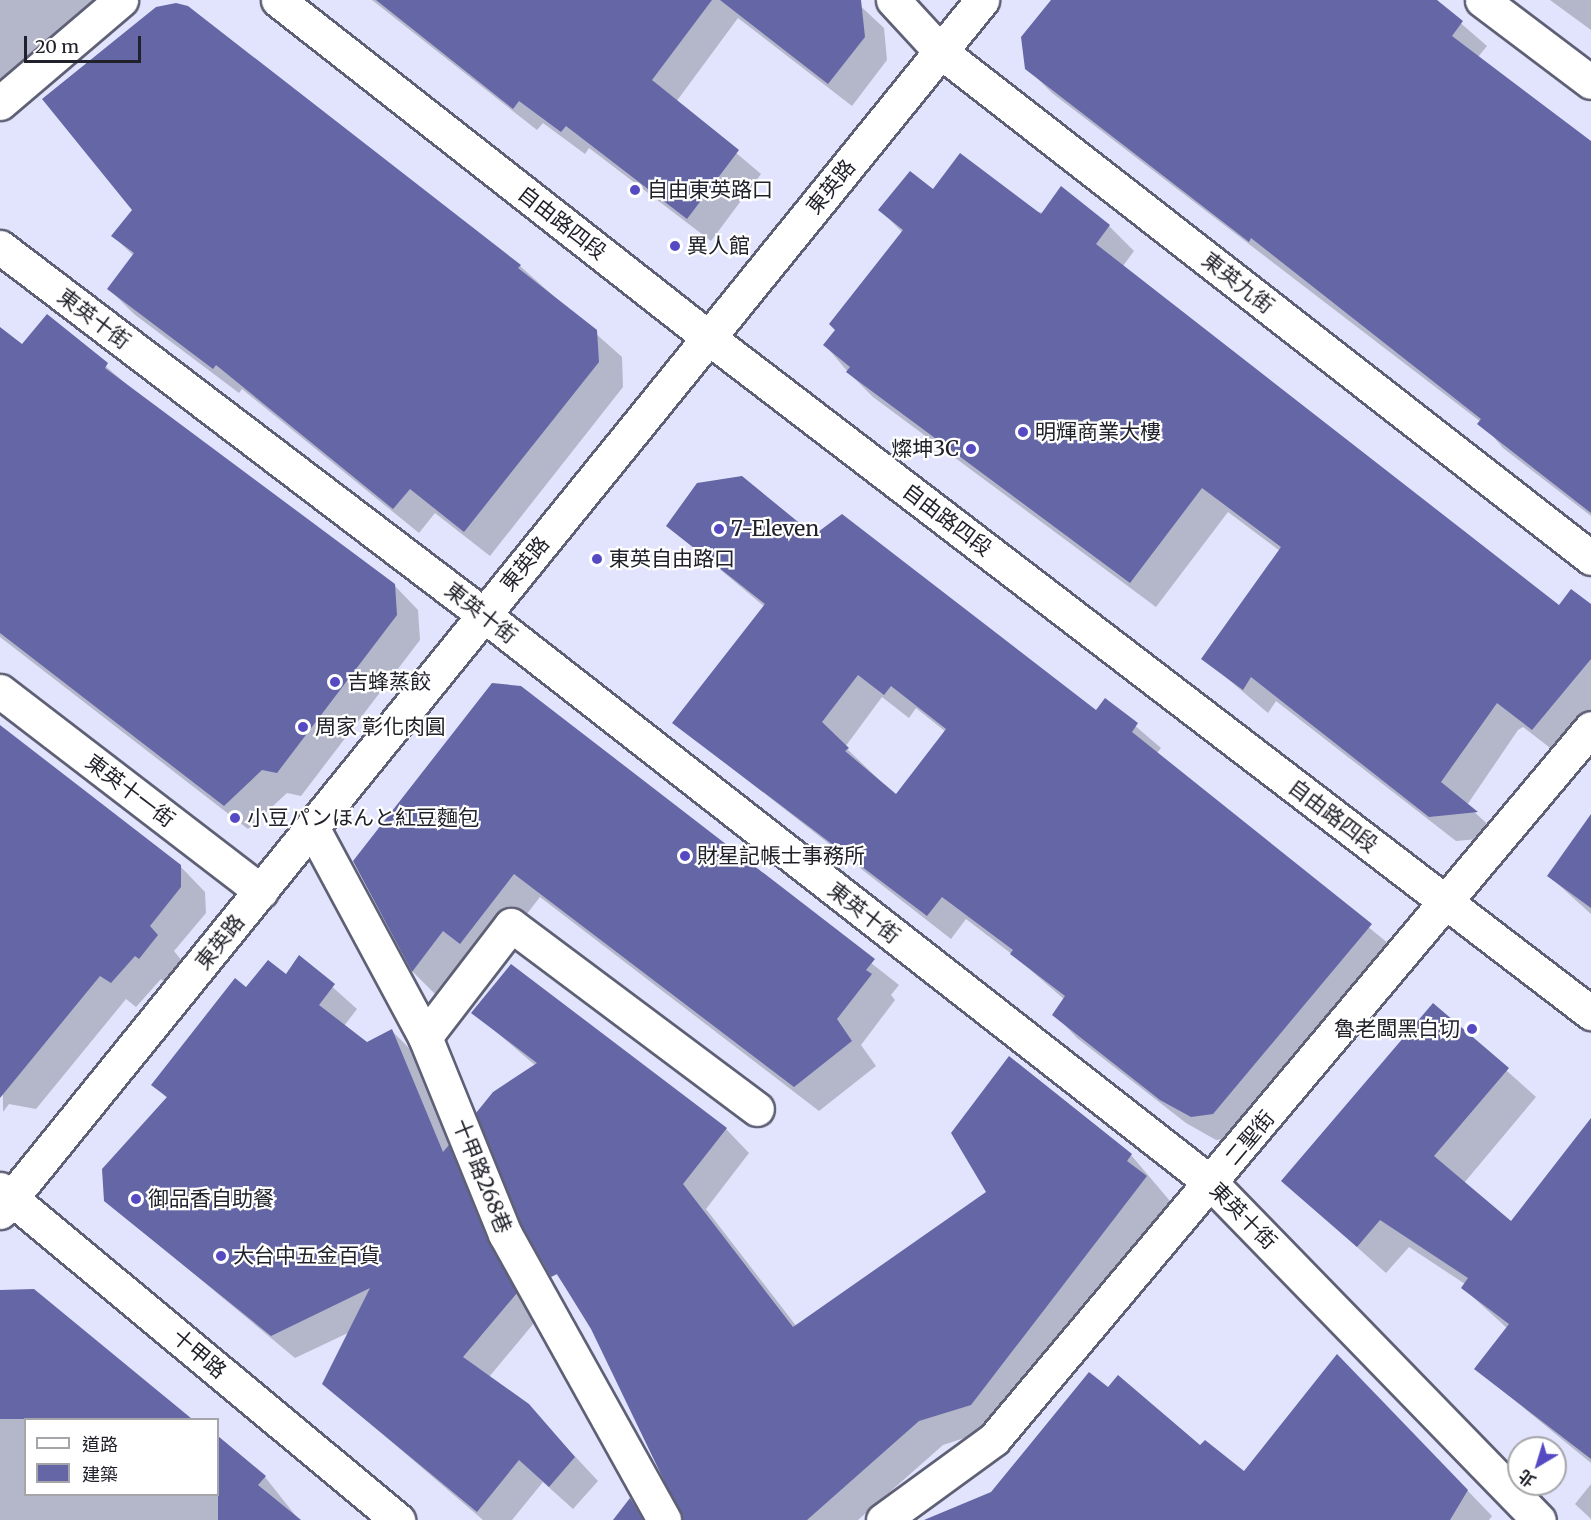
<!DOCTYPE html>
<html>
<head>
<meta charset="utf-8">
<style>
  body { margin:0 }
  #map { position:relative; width:1591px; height:1520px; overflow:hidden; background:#e2e4fd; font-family:Merriweather,"Noto Sans TC","Noto Sans JP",serif }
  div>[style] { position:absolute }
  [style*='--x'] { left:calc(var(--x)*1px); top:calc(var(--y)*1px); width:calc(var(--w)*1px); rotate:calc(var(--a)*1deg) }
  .shadow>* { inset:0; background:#0003 }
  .building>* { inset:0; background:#6566a5 }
  .roads { filter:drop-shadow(2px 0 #5e6075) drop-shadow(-2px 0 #5e6075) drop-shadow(0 2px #5e6075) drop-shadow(0 -2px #5e6075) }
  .minor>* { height:33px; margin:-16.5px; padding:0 16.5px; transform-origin:16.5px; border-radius:16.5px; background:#fff }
  .dots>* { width:16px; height:16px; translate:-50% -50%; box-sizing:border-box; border:3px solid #fff; border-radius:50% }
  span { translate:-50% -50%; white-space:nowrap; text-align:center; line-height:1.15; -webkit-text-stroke:4.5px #fff; paint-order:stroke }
  .street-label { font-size:21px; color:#20212a }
  .poi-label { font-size:21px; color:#20212a }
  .left { translate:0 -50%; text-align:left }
  .right { translate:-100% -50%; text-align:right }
  .legend { position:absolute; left:24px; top:1418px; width:195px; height:78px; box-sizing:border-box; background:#fff; border:2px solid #a6a6aa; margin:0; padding:8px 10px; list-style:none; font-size:18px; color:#20212a }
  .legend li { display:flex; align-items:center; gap:12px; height:30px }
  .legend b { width:30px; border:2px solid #a6a6aa }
  .north { position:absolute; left:1507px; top:1436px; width:60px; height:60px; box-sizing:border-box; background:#fff; border:2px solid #a6a6aa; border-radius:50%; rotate:218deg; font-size:16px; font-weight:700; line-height:24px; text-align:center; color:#20212a }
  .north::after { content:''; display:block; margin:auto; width:21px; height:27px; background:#564ac2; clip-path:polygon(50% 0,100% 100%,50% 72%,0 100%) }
  .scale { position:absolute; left:24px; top:36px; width:117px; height:27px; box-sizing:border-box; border:3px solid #20212a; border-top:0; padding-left:8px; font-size:18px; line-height:21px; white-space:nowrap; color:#20212a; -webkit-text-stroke:4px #fff; paint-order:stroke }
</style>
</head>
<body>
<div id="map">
  <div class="shadow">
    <i style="clip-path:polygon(0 0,105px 0,0 86px)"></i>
    <i style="clip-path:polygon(372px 0,854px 0,884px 28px,887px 60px,852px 106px,738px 18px,676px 102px,761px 174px,711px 241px,589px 148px,585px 154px,543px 123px,537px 130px)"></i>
    <i style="clip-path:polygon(1053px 0,1434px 0,1487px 46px,1478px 57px,1591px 143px,1591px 516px,1503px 448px,1481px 422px,1052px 93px,1027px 68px)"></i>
    <i style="clip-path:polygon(1550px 0,1591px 0,1591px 30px)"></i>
    <i style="clip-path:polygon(934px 191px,1109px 226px,1134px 251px,1123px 266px,1559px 607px,1591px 605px,1591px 713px,1558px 754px,1523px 727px,1518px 730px,1467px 805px,1501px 837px,1456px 841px,1276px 701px,1268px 713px,1203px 658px,1280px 551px,1228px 512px,1156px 607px,873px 397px,848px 372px,825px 345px,903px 233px,880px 210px)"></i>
    <i style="clip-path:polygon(113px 236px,520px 266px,622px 357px,623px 387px,490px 556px,435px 513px,419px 533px,242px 389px,239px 393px,134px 314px,109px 289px,134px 256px)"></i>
    <i style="clip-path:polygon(47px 316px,131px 388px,394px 585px,418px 610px,420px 640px,301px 796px,287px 793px,248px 829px,0 637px,0 329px,22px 346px)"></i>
    <i style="clip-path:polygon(evenodd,668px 526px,814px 537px,1096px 712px,1105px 700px,1161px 748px,1157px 753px,1395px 949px,1237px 1137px,1216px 1140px,1186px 1123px,1077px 1038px,1054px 1014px,1065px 1000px,1013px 955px,966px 919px,951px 939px,674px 723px,765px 607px,668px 526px,882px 697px,909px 718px,916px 708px,946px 732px,896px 796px,845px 747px,882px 697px)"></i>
    <i style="clip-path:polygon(521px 687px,899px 985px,891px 995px,895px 1000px,861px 1045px,876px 1066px,819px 1111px,540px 897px,485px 968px,437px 996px,413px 972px,354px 861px)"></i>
    <i style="clip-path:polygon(0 727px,180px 866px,205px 892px,206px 913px,174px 951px,182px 961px,165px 983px,161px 979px,136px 1007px,126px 999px,36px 1109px,9px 1104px,3px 1112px)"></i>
    <i style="clip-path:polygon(1591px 826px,1591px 914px,1549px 876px)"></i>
    <i style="clip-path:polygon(299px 957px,357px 1009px,344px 1026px,367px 1044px,392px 1031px,415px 1054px,539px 1317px,489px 1377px,528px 1406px,598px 1481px,573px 1509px,543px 1482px,512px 1520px,483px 1520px,324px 1384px,350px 1332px,295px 1358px,105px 1200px,168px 1099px,153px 1084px,246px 989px,286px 976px)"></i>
    <i style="clip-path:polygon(1433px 1005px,1536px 1097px,1464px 1183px,1511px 1223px,1591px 1120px,1591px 1463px,1476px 1369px,1508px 1329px,1463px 1288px,1465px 1284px,1409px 1247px,1386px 1273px,1283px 1181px)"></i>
    <i style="clip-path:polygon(474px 1013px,726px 1129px,749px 1153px,706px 1209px,797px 1327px,1131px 1155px,1170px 1201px,995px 1428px,943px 1445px,858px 1520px,684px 1520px,593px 1328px,523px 1225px,536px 1066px)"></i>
    <i style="clip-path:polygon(33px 1291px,193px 1420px,26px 1420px,26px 1494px,218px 1494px,218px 1439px,265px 1477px,299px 1520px,0 1520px,0 1292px)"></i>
    <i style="clip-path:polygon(1362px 1381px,1492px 1516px,1489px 1520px,925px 1520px,992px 1493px,1108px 1389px,1244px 1473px)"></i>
    <i style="clip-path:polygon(1591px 1484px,1591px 1519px,1575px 1504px)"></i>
    <i style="clip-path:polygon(630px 1500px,650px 1520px,614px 1520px)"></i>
  </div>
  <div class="building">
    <i style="clip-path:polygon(376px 0,712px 0,652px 80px,739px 150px,687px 219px,566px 126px,561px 132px,519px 101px,513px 109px)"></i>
    <i style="clip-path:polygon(720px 0,861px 0,865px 37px,828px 84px)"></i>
    <i style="clip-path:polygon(1051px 0,1437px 0,1463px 21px,1452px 36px,1591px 141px,1591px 513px,1477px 424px,1481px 419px,1251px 238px,1249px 242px,1025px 69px,1021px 37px)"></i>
    <i style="clip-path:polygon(176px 3px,188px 6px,521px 265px,518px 268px,597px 330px,599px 362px,464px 532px,410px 489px,393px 509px,216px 365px,213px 369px,107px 289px,134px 253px,111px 236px,132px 210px,42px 99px,156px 7px)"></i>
    <i style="clip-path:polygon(960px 153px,1041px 214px,1061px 186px,1110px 225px,1096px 244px,1559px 605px,1571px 589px,1591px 604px,1591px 659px,1532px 730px,1497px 703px,1441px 782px,1478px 812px,1429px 817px,1251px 677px,1243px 690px,1201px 659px,1281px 547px,1202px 488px,1130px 583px,846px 372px,850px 367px,823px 345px,835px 330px,829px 324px,903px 230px,878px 210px,910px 171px,933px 189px)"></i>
    <i style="clip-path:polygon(47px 314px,108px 363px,105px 368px,395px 584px,397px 615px,277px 773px,262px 770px,224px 806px,0 633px,0 327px,22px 344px)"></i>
    <i style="clip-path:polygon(evenodd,742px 476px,814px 535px,842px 514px,1096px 710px,1105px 698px,1138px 723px,1132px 732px,1372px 924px,1213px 1114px,1191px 1117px,1160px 1100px,1052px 1015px,1065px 996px,1010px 954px,1013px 950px,942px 897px,927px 916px,672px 723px,765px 604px,666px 526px,697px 483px,742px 476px,858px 675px,884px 695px,891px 686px,946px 729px,896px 794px,845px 751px,849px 748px,822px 722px,858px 675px)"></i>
    <i style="clip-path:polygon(492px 683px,521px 686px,875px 959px,866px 970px,872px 974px,837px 1019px,852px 1041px,794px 1087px,514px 874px,460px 944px,443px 931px,412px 972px,353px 861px)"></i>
    <i style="clip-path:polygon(0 725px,181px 865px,181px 887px,150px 926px,158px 935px,139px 959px,135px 956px,111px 983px,100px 976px,0 1098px)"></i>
    <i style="clip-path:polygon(1591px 814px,1591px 908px,1547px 876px)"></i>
    <i style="clip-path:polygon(299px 955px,335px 984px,319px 1005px,367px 1042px,392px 1029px,443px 1152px,449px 1145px,488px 1241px,517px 1293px,463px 1357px,529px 1404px,575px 1457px,549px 1487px,519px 1460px,477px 1512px,322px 1384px,370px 1288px,271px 1336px,104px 1201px,102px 1169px,167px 1097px,151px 1085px,235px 978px,246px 987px,268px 960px,286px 974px)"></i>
    <i style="clip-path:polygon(511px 964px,727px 1128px,683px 1184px,793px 1327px,986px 1192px,951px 1133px,1009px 1056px,1132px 1154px,1127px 1161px,1147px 1176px,971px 1405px,919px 1421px,807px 1520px,683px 1520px,591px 1329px,557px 1274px,551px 1277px,522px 1226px,476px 1113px,493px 1092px,537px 1063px,471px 1013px)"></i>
    <i style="clip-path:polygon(1433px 1003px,1509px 1068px,1434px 1156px,1511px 1221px,1591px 1118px,1591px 1459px,1474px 1369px,1509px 1324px,1461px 1288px,1468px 1278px,1380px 1220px,1357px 1247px,1281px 1181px)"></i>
    <i style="clip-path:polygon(34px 1289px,192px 1419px,0 1419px,0 1290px)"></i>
    <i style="clip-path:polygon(1337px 1354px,1468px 1490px,1450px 1520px,924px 1520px,991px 1492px,1089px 1372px,1108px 1387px,1118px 1375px,1200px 1445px,1205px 1440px,1244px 1471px)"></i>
    <i style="clip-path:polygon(218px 1436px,266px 1476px,258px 1485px,301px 1520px,218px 1520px)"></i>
    <i style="clip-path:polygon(630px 1498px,643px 1520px,613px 1520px)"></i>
  </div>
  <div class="roads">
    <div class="minor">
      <i style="--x:278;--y:0;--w:548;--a:38.1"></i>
      <i style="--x:709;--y:338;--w:1111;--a:37.43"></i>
      <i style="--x:893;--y:0;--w:69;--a:47.3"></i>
      <i style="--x:940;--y:51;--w:825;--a:37.91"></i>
      <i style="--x:1482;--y:0;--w:136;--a:37"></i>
      <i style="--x:0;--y:103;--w:159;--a:-40.4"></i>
      <i style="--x:0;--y:247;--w:608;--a:37.25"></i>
      <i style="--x:484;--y:615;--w:923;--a:38"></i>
      <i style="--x:1211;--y:1183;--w:470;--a:45.8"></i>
      <i style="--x:0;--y:691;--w:329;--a:37.5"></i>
      <i style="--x:312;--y:827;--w:238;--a:61.7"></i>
      <i style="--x:425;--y:1037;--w:213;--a:67.9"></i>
      <i style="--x:505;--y:1234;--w:327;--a:60.9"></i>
      <i style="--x:425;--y:1037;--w:141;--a:-52.5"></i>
      <i style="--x:511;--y:925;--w:307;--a:36.8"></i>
      <i style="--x:0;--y:1189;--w:518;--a:39.75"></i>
      <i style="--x:0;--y:1212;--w:1560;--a:-50.98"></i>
      <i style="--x:883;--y:1520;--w:137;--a:-36.1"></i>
      <i style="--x:994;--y:1439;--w:928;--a:-49.98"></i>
    </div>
  </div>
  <div class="dots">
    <i style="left:635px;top:190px;background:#564ac2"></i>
    <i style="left:675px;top:246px;background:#564ac2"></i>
    <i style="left:1023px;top:432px;background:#564ac2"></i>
    <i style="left:971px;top:449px;background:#564ac2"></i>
    <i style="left:719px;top:529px;background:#564ac2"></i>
    <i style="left:597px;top:559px;background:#564ac2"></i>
    <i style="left:335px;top:682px;background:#564ac2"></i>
    <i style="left:303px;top:727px;background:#564ac2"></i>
    <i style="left:235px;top:818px;background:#564ac2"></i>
    <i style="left:685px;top:856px;background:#564ac2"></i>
    <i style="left:1472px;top:1029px;background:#564ac2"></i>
    <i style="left:136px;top:1199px;background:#564ac2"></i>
    <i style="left:221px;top:1256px;background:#564ac2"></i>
  </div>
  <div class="street-label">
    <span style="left:831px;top:187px;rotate:-51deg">東英路</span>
    <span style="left:562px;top:223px;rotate:38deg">自由路四段</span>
    <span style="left:1238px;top:283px;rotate:38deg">東英九街</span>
    <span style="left:94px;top:319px;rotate:37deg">東英十街</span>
    <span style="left:947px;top:520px;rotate:37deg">自由路四段</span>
    <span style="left:525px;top:564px;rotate:-51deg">東英路</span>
    <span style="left:481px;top:613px;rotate:38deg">東英十街</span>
    <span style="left:130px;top:791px;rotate:37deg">東英十一街</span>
    <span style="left:1333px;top:816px;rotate:37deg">自由路四段</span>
    <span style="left:864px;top:913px;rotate:38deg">東英十街</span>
    <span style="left:220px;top:942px;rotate:-51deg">東英路</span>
    <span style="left:1250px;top:1138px;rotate:-50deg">二聖街</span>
    <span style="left:482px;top:1176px;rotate:68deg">十甲路268巷</span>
    <span style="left:1243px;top:1216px;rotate:45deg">東英十街</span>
    <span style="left:199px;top:1354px;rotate:40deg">十甲路</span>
  </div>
  <div class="poi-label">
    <span class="left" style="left:647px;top:190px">自由東英路口</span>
    <span class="left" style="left:687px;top:246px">異人館</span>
    <span class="left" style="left:1035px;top:432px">明輝商業大樓</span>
    <span class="right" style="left:959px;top:449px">燦坤3C</span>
    <span class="left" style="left:731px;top:529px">7-Eleven</span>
    <span class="left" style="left:609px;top:559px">東英自由路口</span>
    <span class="left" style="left:347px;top:682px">吉蜂蒸餃</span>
    <span class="left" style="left:315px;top:727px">周家 彰化肉圓</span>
    <span class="left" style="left:247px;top:818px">小豆パンほんと紅豆麵包</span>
    <span class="left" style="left:697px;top:856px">財星記帳士事務所</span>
    <span class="right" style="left:1460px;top:1029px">魯老闆黑白切</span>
    <span class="left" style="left:148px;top:1199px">御品香自助餐</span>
    <span class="left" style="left:233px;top:1256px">大台中五金百貨</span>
  </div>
  <ul class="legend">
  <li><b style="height:8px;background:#fff"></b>道路</li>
  <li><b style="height:16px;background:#6566a5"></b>建築</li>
  </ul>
  <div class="north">北</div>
  <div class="scale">20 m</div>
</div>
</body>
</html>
